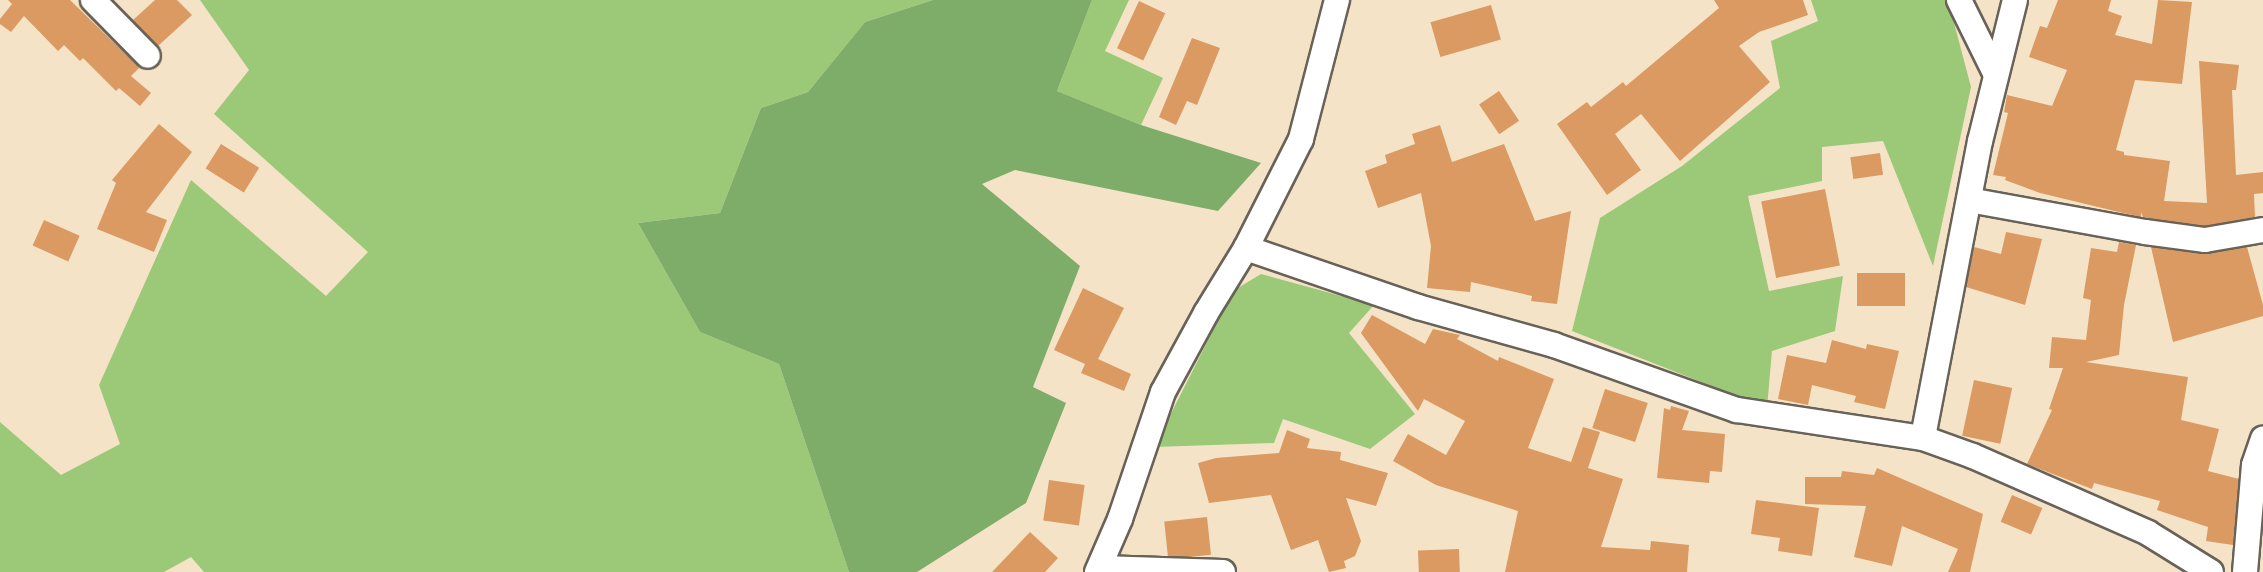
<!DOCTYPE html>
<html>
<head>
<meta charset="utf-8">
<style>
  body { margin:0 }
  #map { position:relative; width:2263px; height:572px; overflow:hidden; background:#f5e3c8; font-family:"Sorts Mill Goudy",serif }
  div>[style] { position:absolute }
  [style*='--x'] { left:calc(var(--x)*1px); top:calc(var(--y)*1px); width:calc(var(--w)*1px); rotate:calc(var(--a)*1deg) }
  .green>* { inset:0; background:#9cc977 }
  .forest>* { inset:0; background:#7dad68 }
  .building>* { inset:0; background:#da9a61; transform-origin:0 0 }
  .roads { filter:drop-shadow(2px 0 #686258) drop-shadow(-2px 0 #686258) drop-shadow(0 2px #686258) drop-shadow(0 -2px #686258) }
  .minor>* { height:24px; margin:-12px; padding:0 12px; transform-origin:12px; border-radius:12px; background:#fff }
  span { translate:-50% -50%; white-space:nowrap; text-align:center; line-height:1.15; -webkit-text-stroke:5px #fcf5e5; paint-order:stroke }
</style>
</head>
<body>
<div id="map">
  <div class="green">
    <i style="clip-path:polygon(200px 0,933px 0,865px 22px,808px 92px,761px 108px,720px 213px,638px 223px,700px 332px,779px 364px,849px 572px,204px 572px,191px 557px,164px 572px,0 572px,0 422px,61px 475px,120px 444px,99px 385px,191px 180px,326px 296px,368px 252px,214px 114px,249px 70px)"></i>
    <i style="clip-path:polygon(1092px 0,1129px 0,1105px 51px,1163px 78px,1141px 125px,1057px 91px)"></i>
    <i style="clip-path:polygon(1811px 0,1948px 0,1971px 87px,1933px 266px,1883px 141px,1822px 147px,1822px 181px,1748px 196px,1769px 291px,1843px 276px,1835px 331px,1772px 351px,1767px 408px,1572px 331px,1600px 218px,1682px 166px,1780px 88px,1771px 41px,1818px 21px)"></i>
    <i style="clip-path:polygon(1261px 274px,1374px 305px,1349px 333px,1415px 414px,1370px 449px,1283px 419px,1274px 443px,1154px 447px,1233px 291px)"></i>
  </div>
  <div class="forest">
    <i style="clip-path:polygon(933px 0,1092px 0,1057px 91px,1141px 125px,1261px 163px,1218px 211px,1015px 170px,982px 184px,1080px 266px,1033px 387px,1066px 403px,1026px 503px,917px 572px,849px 572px,779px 364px,700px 332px,638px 223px,720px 213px,761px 108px,808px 92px,865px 22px)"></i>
  </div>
  <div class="building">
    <i style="clip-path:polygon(8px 0,70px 0,137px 65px,139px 68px,131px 76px,151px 93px,140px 106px,119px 88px,116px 91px,83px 58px,80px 61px,64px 45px,58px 51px,24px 16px,11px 32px,0 24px,0 19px,12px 4px)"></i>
    <i style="clip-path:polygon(155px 0,177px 0,192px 15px,158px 46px,133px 20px)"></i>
    <i style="clip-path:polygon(1714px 0,1803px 0,1808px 15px,1759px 32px,1739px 46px,1770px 82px,1680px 161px,1641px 114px,1615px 134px,1641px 170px,1607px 195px,1557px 124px,1587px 102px,1591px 107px,1623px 82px,1626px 86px,1719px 8px)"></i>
    <i style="clip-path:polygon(2058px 0,2111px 0,2108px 11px,2122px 16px,2115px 35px,2152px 44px,2158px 0,2192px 2px,2182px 84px,2135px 80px,2116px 150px,2124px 152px,2124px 155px,2170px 161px,2164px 201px,2207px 203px,2199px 61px,2239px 65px,2236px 90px,2232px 90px,2236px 175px,2263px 172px,2263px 193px,2254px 194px,2255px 217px,2205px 226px,2147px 218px,2143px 217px,2141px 212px,2141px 217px,2123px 213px,2040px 193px,2005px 180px,2006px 177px,1993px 175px,2008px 113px,2004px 112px,2007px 95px,2052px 106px,2067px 70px,2029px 57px,2040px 26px,2047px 28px)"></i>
    <i style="left:1139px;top:1px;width:29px;height:52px;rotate:25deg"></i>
    <i style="left:1491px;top:5px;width:36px;height:63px;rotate:74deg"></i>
    <i style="clip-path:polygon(1192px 38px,1220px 48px,1197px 105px,1187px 101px,1176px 125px,1159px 117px)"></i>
    <i style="left:1499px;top:91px;width:36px;height:24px;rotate:56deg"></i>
    <i style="clip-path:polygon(159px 124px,192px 152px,146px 212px,167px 220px,154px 252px,97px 229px,116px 183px,112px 180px)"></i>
    <i style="clip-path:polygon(1440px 125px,1452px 162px,1504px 144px,1535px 221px,1571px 211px,1557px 304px,1531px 301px,1532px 296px,1471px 282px,1470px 292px,1427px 288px,1431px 246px,1421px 193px,1378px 208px,1365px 171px,1387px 163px,1385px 155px,1415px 144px,1412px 134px)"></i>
    <i style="left:221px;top:144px;width:45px;height:29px;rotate:32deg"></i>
    <i style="left:1880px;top:153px;width:22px;height:30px;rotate:82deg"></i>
    <i style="left:1825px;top:189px;width:78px;height:65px;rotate:79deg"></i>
    <i style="left:44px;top:220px;width:39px;height:28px;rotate:24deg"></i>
    <i style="clip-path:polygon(2006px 232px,2042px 239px,2025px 305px,1966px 287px,1974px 247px,2001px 254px)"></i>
    <i style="clip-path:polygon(2119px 242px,2136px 245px,2124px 305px,2119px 355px,2086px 362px,2188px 377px,2181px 420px,2219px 429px,2208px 471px,2239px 479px,2233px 545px,2206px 541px,2208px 527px,2157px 510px,2160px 501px,2094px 483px,2092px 489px,2027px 464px,2052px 410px,2049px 409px,2063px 368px,2049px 368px,2052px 337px,2086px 340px,2091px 300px,2083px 298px,2091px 248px,2117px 252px)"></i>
    <i style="clip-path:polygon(2151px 247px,2203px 254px,2247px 247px,2263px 305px,2263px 316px,2173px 342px)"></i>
    <i style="left:1905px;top:273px;width:33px;height:48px;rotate:90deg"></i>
    <i style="clip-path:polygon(1083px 288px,1124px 308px,1098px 359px,1131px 374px,1124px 391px,1081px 373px,1085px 364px,1054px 350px)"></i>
    <i style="clip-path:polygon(1372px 315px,1425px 344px,1433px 329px,1460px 335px,1457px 339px,1498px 361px,1499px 357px,1554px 379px,1528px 448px,1571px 462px,1583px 427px,1600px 432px,1588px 468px,1623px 479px,1601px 547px,1650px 550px,1651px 541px,1689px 545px,1687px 572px,1505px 572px,1518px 511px,1436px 485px,1393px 461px,1408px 434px,1446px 455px,1465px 421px,1424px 399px,1418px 411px,1361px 333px)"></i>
    <i style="clip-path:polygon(1832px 340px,1866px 349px,1867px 344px,1899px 351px,1885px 409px,1854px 402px,1856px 396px,1812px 385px,1808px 405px,1778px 399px,1787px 355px,1826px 363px)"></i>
    <i style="left:1974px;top:380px;width:39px;height:57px;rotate:12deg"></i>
    <i style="left:1605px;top:389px;width:45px;height:41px;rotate:18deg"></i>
    <i style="clip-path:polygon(1671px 406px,1689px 411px,1682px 430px,1725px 434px,1722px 472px,1710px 471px,1709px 483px,1657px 478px,1664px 408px,1670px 410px)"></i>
    <i style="clip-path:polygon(1287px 430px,1310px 439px,1307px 448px,1341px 452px,1340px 460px,1388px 473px,1376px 506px,1346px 498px,1361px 541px,1355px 556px,1344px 561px,1346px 568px,1329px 572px,1318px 540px,1291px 550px,1271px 495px,1209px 503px,1198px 463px,1216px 458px,1279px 453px)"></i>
    <i style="clip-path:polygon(1877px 468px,1983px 514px,1970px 572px,1948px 572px,1958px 549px,1902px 526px,1892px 566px,1854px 557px,1866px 506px,1805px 504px,1805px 477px,1841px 477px,1842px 471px,1874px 475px)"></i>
    <i style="left:1049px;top:480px;width:36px;height:41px;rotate:8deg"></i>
    <i style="left:2012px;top:495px;width:33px;height:29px;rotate:23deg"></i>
    <i style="clip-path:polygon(1756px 500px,1819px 508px,1812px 556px,1778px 551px,1780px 538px,1751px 534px)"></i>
    <i style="left:1207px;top:517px;width:38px;height:43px;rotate:84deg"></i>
    <i style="clip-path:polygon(1030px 532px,1058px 558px,1045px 572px,992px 572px)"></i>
    <i style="left:1459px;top:549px;width:23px;height:41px;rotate:88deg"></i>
  </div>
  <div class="roads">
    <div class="minor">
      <i style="--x:93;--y:0;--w:78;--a:45.5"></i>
      <i style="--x:1959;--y:0;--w:81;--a:63.7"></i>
      <i style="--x:2015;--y:0;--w:145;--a:103.9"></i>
      <i style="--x:1980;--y:141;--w:302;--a:100.9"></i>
      <i style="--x:1923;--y:438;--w:53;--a:19.8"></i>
      <i style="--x:1973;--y:456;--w:191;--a:23.7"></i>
      <i style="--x:2148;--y:533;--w:74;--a:31.8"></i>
      <i style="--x:1969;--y:200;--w:179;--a:10.3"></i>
      <i style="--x:2145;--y:232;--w:61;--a:7.6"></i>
      <i style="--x:2205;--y:240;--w:59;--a:-9.8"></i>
      <i style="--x:1246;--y:248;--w:182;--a:18.9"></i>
      <i style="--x:1418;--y:307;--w:141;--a:15.6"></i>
      <i style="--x:1554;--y:345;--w:194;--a:19.6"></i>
      <i style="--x:1737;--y:410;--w:188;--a:8.6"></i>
      <i style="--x:1101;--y:568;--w:122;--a:1.9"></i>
      <i style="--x:1097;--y:572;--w:58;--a:-66.5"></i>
      <i style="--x:1120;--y:519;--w:134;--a:-71.3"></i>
      <i style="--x:1163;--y:392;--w:90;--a:-61.4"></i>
      <i style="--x:1206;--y:313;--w:76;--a:-58.4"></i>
      <i style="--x:1246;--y:248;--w:122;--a:-63.2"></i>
      <i style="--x:1301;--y:139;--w:144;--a:-75.5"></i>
      <i style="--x:2245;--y:572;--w:107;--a:-85.2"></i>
      <i style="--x:2254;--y:465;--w:28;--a:-71"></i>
    </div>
  </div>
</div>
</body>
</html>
